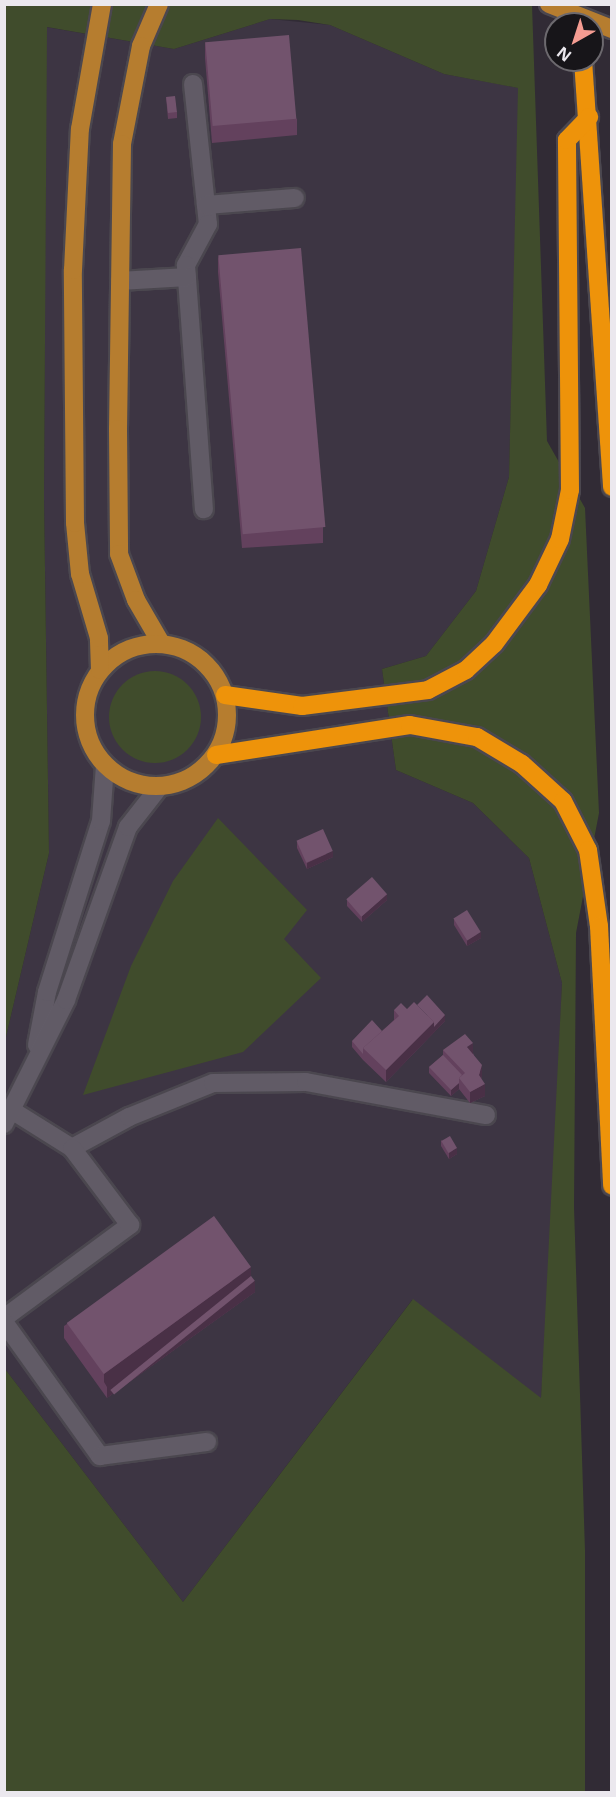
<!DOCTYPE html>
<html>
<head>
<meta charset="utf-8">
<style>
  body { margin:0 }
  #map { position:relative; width:616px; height:1797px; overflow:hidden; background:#312b35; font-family:"Open Sans",sans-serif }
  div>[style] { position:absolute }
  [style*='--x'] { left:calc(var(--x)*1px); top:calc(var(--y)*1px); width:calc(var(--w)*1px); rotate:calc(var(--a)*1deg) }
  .built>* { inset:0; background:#3d3543 }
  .green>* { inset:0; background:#404c2c }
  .round { border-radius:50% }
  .roads { filter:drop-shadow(2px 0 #4b474f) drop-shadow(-2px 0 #4b474f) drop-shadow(0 2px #4b474f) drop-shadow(0 -2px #4b474f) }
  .minor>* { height:18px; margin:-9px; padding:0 9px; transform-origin:9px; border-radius:9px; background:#615b66 }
  .major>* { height:18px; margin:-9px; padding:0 9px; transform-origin:9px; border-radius:9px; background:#b67d2f }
  .major>.ring { margin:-9px; padding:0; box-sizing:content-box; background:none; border:18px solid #b67d2f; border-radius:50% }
  .highway>* { height:18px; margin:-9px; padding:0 9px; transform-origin:9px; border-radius:9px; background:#ee930a }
  .bridges { filter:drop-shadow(2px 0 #4b474f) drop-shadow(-2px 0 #4b474f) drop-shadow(0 2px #4b474f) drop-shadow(0 -2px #4b474f) }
  .major-bridge>* { height:18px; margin:-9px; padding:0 9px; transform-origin:9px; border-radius:9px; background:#b67d2f }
  .wall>* { inset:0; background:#63415d }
  .shaded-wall>* { inset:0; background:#493046 }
  .building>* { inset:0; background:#72536d; transform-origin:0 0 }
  span { translate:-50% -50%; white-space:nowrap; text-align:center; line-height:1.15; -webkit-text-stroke:6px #171519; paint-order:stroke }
  .frame { position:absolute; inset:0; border:6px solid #ebe8ee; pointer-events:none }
  .north { position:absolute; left:544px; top:12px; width:60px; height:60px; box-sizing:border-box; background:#171519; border:2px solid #6c696e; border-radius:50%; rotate:219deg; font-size:16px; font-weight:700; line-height:24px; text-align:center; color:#ebe8ee }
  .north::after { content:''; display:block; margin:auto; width:21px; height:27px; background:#f59c92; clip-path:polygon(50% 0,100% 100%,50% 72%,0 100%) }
</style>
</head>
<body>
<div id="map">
  <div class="built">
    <i style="clip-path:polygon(270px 19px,330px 25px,444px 74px,519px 88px,509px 477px,476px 591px,426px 656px,382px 669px,396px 770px,473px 803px,529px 858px,562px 983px,553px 1204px,541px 1399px,412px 1300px,183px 1602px,5px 1369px,5px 1041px,49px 853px,44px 498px,46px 27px,174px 49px)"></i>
  </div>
  <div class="green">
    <i style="clip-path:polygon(5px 5px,532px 5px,547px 441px,585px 508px,599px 813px,576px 933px,574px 1207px,585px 1551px,585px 1792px,4px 1792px,5px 1369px,183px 1602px,413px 1299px,541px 1398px,562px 983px,529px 858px,473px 803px,396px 770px,382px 669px,426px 656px,476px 591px,509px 477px,518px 88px,444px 74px,330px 25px,298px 20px,270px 19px,174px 49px,47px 27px,44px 498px,49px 853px,5px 1041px)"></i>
    <i class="round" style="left:109px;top:671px;width:92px;height:92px"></i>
    <i style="clip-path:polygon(218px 818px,307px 910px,284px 939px,321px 978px,243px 1052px,83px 1095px,131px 966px,173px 881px)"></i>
  </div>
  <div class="roads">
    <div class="minor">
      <i style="--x:193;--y:84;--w:141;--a:83.9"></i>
      <i style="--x:208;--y:224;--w:47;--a:118.2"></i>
      <i style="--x:186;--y:265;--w:245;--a:85.8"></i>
      <i style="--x:206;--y:205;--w:89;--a:-4.5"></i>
      <i style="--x:120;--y:281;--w:67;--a:-3.4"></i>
      <i style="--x:37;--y:1045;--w:54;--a:-79.3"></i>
      <i style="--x:47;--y:992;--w:179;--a:-72.5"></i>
      <i style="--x:101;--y:821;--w:56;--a:-85.9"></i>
      <i style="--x:13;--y:1111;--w:70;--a:32.1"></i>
      <i style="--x:72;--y:1148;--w:65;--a:-28.5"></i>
      <i style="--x:129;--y:1117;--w:91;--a:-22"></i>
      <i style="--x:213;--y:1083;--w:93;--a:-0.6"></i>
      <i style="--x:306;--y:1082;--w:183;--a:10.4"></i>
      <i style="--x:4;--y:1124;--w:139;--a:-63.4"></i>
      <i style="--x:66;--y:1000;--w:184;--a:-70.3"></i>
      <i style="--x:128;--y:827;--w:52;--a:-52"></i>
      <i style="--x:4;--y:1318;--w:157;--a:-36.4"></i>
      <i style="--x:130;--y:1225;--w:96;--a:-127"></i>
      <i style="--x:4;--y:1322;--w:165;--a:54.4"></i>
      <i style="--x:100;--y:1456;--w:108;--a:-7.5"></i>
    </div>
    <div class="major">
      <i style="--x:159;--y:4;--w:46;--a:113.2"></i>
      <i style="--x:141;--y:46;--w:100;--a:101"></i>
      <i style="--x:122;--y:144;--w:285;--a:90.8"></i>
      <i style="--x:118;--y:429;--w:125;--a:89.5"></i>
      <i style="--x:119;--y:554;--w:49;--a:69.7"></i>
      <i style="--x:136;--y:600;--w:50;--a:59.8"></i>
      <i class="ring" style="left:85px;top:644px;width:124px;height:124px"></i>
      <i style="--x:100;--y:670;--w:32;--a:-92"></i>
      <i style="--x:99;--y:638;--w:67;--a:-106.5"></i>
      <i style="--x:80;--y:574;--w:51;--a:-95.6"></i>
      <i style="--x:75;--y:523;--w:253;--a:-90.5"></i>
      <i style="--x:73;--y:270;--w:141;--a:-87.2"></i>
      <i style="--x:80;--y:129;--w:127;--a:-80"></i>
    </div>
    <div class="highway">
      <i style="--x:583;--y:60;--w:428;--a:86.1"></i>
      <i style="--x:225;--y:695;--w:78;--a:8.1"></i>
      <i style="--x:302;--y:706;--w:127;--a:-7.2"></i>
      <i style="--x:428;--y:690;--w:43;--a:-27.8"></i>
      <i style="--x:466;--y:670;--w:38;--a:-43"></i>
      <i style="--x:494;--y:644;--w:74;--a:-53.3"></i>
      <i style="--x:538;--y:585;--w:51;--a:-64.4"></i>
      <i style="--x:560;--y:539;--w:50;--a:-78.5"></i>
      <i style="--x:570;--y:490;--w:350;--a:-90.5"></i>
      <i style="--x:567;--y:140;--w:32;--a:-46"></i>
      <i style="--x:216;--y:755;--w:196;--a:-8.8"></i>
      <i style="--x:410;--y:725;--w:68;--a:10.2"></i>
      <i style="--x:477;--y:737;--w:52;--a:31"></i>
      <i style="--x:522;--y:764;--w:55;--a:42.1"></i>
      <i style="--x:563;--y:801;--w:55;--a:63"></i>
      <i style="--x:588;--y:850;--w:77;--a:81.8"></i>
      <i style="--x:599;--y:926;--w:260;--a:87.1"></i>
    </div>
  </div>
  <div class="bridges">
    <div class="major-bridge">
      <i style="--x:549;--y:4;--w:68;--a:21.6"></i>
    </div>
  </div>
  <div class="wall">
    <i style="clip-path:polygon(205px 42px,297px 119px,297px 135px,212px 143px,205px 58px)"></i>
    <i style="clip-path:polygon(166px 97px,177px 112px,177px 118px,168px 119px)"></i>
    <i style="clip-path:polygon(218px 256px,323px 527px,323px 543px,242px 548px,218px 272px)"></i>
    <i style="clip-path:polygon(297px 842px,333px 857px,307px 869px,297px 848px)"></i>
    <i style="clip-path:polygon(347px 900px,387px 900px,362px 922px,347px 906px)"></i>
    <i style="clip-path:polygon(454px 919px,481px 938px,467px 946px,454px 925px)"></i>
    <i style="clip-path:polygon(407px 1009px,445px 1021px,386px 1082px,363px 1060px,352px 1047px,352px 1041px,382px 1031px,394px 1020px,394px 1010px)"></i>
    <i style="clip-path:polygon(443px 1050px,473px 1053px,482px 1076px,481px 1079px,485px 1096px,470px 1103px,459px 1089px,451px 1096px,429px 1073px,429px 1067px,443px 1055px)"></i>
    <i style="clip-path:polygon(441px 1140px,457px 1154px,449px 1159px,441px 1146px)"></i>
    <i style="clip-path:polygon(251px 1276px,255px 1292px,107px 1398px,64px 1338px,64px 1326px,67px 1324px,67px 1323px)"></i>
  </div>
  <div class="shaded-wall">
    <i style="clip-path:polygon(333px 851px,333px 857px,307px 869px,307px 863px)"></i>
    <i style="clip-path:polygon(387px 894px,387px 900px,362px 922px,362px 916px)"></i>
    <i style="clip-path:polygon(481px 932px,481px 938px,467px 946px,467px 940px)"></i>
    <i style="clip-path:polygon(445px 1015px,445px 1021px,386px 1082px,386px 1070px,434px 1022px)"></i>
    <i style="clip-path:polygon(473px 1043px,473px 1055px,467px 1047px)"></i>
    <i style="clip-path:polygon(482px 1065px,482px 1076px,479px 1086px,479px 1075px)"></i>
    <i style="clip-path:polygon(459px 1083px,459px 1089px,451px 1096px,451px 1090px)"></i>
    <i style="clip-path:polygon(485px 1084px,485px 1096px,470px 1103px,470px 1092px)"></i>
    <i style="clip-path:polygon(457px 1148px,457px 1154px,449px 1159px,449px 1153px)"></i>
    <i style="clip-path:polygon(251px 1267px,251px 1283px,255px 1281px,255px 1292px,107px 1398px,107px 1387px,104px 1382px,104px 1374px)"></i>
  </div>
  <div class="building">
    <i style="left:289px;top:35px;width:84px;height:84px;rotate:85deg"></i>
    <i style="left:175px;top:96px;width:16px;height:9px;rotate:83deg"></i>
    <i style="left:301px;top:248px;width:280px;height:83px;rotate:85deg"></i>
    <i style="left:323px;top:829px;width:24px;height:29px;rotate:66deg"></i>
    <i style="left:372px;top:877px;width:23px;height:34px;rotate:49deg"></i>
    <i style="left:467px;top:910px;width:26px;height:16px;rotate:58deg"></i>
    <i style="clip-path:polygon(427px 995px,445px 1015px,434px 1027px,434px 1022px,417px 1005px)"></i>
    <i style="clip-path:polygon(414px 1002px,434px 1022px,386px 1070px,363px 1048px,399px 1016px,394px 1010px,401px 1003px,407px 1009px)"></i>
    <i style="clip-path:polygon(372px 1020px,382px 1031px,363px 1048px,363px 1054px,352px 1041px)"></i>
    <i style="clip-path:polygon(465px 1034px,473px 1043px,467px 1047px,482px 1065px,479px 1075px,485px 1084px,470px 1092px,459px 1078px,465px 1073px,443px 1050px)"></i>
    <i style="clip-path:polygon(443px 1055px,462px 1075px,459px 1078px,459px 1083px,451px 1090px,429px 1067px)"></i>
    <i style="left:450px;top:1136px;width:14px;height:10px;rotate:60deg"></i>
    <i style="left:214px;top:1216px;width:63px;height:182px;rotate:54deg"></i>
    <i style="left:251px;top:1276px;width:6px;height:181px;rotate:51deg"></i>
  </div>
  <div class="frame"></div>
  <div class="north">N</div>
</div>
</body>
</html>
